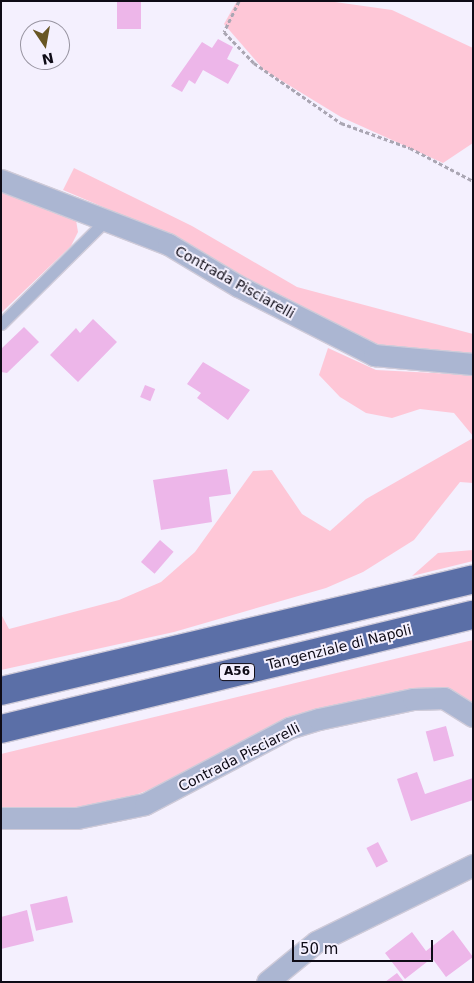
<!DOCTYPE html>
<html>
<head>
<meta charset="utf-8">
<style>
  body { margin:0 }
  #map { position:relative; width:474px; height:983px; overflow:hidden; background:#f4f0fe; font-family:"DejaVu Sans",sans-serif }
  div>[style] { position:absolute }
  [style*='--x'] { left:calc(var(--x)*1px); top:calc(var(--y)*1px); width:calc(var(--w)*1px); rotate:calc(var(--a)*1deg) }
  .green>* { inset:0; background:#fec7d7 }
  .building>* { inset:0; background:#edb6e9; transform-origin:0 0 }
  .path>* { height:3px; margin-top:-1.5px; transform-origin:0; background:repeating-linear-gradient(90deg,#aaa6b3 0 4px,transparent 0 6.5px) }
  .roads { filter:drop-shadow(1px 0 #cfcbd9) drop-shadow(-1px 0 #cfcbd9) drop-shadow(0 1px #cfcbd9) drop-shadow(0 -1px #cfcbd9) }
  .service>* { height:11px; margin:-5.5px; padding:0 5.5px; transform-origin:5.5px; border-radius:5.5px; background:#abb6d2 }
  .minor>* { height:21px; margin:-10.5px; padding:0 10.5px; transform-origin:10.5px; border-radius:10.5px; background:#abb6d2 }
  .motorway>* { height:28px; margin:-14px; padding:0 14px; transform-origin:14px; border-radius:14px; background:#5b6fa7 }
  span { translate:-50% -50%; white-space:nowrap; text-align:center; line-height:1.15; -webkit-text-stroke:4px #f4f0fe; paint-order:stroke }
  .shield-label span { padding:1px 4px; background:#f4f0fe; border:1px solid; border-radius:4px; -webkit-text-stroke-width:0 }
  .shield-label { font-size:12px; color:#0e0b16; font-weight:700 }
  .street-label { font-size:14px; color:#0e0b16 }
  .frame { position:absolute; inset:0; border:2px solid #0e0b16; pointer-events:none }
  .north { position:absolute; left:20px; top:20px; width:50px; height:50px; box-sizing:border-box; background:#f4f0fe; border:1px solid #9894a1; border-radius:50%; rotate:168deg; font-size:14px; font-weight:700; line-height:20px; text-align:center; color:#0e0b16 }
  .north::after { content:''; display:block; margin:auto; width:18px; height:22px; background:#685624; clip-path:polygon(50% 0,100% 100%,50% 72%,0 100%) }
  .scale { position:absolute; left:292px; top:940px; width:141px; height:22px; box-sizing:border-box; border:2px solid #0e0b16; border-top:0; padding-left:6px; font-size:15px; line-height:18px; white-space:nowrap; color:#0e0b16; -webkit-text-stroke:4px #f4f0fe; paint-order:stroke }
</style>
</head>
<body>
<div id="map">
  <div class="green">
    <i style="clip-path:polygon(237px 1px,328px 1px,392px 10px,473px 48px,473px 143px,443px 163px,341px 117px,264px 70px,224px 24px)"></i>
    <i style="clip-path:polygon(74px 168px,192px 226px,297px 287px,473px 334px,473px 357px,391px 352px,122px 215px,63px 190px)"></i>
    <i style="clip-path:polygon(1px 192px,76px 220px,78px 232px,71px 246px,1px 313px)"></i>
    <i style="clip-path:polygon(328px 348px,376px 370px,473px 375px,473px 436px,454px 413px,420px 409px,392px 418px,366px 413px,340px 397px,319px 375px)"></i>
    <i style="clip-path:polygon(473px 438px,473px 483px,460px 482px,414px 540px,363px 572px,326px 588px,174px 632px,1px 670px,1px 614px,9px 629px,119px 600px,161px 582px,195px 552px,253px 471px,272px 470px,302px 514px,330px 531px,366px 499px)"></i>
    <i style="clip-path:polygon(473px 550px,473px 561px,412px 576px,438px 553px)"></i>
    <i style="clip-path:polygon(473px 640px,473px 709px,408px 693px,130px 797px,83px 807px,1px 808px,1px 754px)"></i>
  </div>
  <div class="building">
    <i style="left:117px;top:1px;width:24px;height:28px"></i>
    <i style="clip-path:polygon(218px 39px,233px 47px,227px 59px,239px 65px,228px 84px,203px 70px,195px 84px,189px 80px,182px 92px,171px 86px,202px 42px,212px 48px)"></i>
    <i style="clip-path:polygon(93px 319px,117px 342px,78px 382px,50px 355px,76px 328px,80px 333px)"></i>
    <i style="clip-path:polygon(24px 327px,39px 342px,7px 373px,1px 372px,1px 349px)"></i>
    <i style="clip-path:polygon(203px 362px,250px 390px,228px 420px,197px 398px,201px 393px,187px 384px)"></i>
    <i style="left:145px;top:385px;width:11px;height:13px;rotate:22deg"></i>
    <i style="clip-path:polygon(227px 469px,231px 494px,209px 497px,212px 522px,161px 530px,153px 480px)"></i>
    <i style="left:160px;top:540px;width:18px;height:29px;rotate:41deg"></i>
    <i style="left:446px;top:726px;width:31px;height:21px;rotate:75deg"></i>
    <i style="clip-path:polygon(417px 772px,425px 794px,473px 778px,473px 800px,411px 821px,397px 779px)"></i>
    <i style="left:378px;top:842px;width:22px;height:13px;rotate:63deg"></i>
    <i style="left:67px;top:896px;width:27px;height:38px;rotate:77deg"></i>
    <i style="clip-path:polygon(27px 910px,34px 941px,1px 949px,1px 917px)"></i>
    <i style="clip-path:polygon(453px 930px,473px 957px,446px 977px,432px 958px,405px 979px,385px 953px,412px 932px,426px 951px)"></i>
    <i style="clip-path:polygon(397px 973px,404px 982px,385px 982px)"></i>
  </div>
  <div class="path">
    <i style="--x:239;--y:1;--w:34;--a:116"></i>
    <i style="--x:224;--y:32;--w:43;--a:45.9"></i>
    <i style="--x:254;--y:63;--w:106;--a:34.6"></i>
    <i style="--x:341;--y:123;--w:73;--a:19.9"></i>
    <i style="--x:410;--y:148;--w:71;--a:27.6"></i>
  </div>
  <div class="roads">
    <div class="service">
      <i style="--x:1;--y:324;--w:149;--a:-44.7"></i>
    </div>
    <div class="minor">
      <i style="--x:1;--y:180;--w:179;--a:21"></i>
      <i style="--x:168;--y:244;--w:82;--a:31"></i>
      <i style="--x:238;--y:286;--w:153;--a:26.9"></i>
      <i style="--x:374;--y:355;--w:99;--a:5.2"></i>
      <i style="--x:1;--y:818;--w:76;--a:0"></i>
      <i style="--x:77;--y:818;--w:69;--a:-11.6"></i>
      <i style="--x:145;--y:804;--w:163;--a:-27.8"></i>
      <i style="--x:289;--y:728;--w:31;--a:-17"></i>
      <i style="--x:319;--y:719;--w:96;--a:-12"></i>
      <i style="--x:413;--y:699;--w:31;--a:-2"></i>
      <i style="--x:444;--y:698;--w:34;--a:32"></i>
      <i style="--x:267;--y:982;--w:63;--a:-39.2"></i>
      <i style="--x:316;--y:942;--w:175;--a:-26.1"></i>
    </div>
    <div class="motorway">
      <i style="--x:1;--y:691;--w:485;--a:-13.3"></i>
      <i style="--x:1;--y:729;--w:486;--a:-13.6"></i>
    </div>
  </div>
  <div class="shield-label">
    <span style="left:237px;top:672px">A56</span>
  </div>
  <div class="street-label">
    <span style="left:235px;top:282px;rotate:29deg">Contrada Pisciarelli</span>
    <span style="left:339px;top:647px;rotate:-14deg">Tangenziale di Napoli</span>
    <span style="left:239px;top:757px;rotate:-27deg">Contrada Pisciarelli</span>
  </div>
  <div class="frame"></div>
  <div class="north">N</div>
  <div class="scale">50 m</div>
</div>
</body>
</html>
